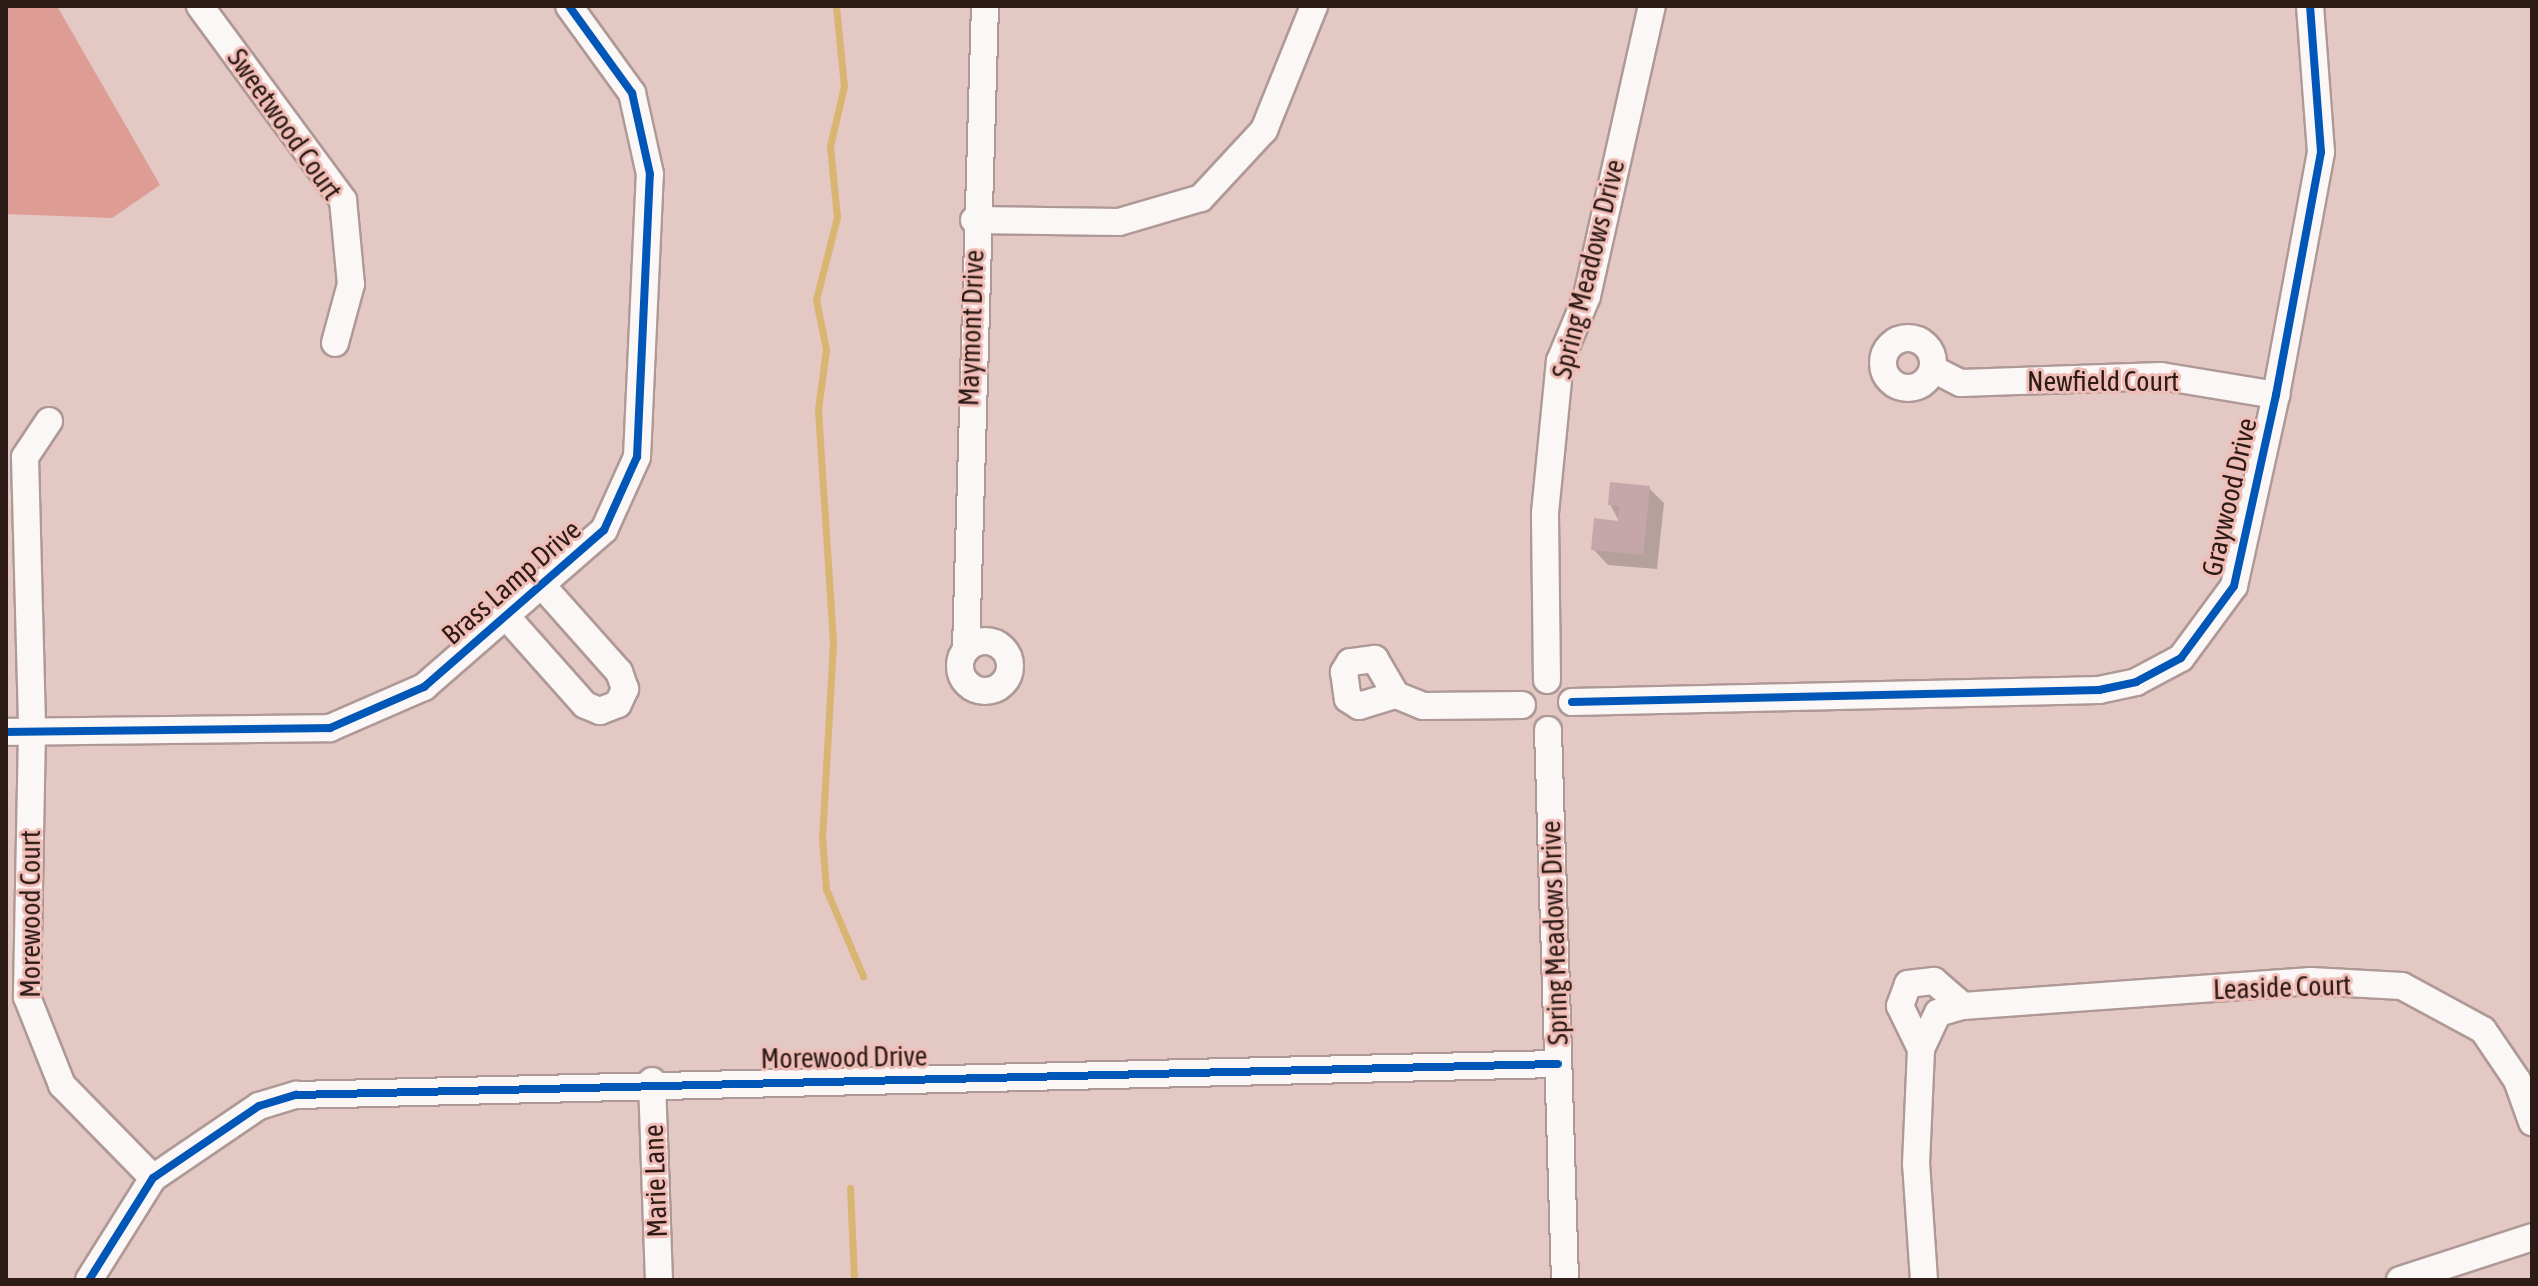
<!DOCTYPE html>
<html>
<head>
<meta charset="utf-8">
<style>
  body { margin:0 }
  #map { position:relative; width:2538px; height:1286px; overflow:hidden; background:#e3c8c4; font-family:"Asap Condensed",sans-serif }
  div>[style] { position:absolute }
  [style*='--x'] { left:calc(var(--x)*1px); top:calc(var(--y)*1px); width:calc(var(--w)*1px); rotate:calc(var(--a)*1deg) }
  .forest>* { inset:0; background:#dd9d95 }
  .shadow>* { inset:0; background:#0003 }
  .stream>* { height:7px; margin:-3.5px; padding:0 3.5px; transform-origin:3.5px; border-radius:3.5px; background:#d8b571 }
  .building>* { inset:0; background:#c5a7a9 }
  .roads { filter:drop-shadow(2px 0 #ae9996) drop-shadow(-2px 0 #ae9996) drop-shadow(0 2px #ae9996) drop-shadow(0 -2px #ae9996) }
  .minor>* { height:26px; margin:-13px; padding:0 13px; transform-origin:13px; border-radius:13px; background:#fbf7f6 }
  .minor>.ring { margin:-13px; padding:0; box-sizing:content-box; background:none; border:26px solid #fbf7f6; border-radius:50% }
  .cycleway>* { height:8px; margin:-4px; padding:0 4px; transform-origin:4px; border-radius:4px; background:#0057b8 }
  span { translate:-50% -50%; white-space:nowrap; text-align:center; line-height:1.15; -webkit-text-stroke:6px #f0beb7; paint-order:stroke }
  .street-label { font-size:28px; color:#2d1b18 }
  .frame { position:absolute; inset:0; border:8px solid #2d1b18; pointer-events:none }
</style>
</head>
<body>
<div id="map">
  <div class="forest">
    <i style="clip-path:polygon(6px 6px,57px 6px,160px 185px,112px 218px,6px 214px)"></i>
  </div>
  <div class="shadow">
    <i style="clip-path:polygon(1649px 488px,1664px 503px,1657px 569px,1608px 565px,1593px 549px,1620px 523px,1610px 504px)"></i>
  </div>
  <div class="stream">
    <i style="--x:836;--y:6;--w:80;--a:84.3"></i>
    <i style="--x:844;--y:86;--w:62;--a:103.1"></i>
    <i style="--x:830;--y:146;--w:71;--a:84.4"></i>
    <i style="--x:837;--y:217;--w:86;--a:104.2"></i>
    <i style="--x:816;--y:300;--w:50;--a:78.5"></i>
    <i style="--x:826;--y:349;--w:62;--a:97.5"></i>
    <i style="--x:818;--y:410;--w:233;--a:86.3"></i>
    <i style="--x:833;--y:643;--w:194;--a:93.2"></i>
    <i style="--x:822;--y:837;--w:52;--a:85.6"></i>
    <i style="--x:826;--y:889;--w:95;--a:67"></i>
    <i style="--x:850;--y:1188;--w:92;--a:87.5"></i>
  </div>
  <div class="building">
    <i style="clip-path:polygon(1610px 482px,1650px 486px,1643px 555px,1591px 550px,1594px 518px,1618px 521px,1619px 506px,1608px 505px)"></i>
  </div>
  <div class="roads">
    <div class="minor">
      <i style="--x:200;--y:6;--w:241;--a:53.6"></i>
      <i style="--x:343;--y:200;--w:84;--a:84.6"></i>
      <i style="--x:351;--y:284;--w:61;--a:105.2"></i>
      <i style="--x:974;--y:220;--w:145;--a:0.8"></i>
      <i style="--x:1119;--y:222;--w:85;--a:-16.3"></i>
      <i style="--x:1201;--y:198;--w:93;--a:-47.2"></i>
      <i style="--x:1264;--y:130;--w:134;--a:-68"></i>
      <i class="ring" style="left:1883px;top:338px;width:24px;height:24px"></i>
      <i style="--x:1933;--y:369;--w:31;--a:27"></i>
      <i style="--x:1961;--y:383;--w:200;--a:-2"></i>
      <i style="--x:2161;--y:376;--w:117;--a:9.4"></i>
      <i style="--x:49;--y:421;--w:43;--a:123.7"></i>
      <i style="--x:25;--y:457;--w:274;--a:88.5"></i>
      <i style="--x:32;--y:731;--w:266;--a:91.1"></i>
      <i style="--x:27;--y:997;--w:95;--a:68.3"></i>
      <i style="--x:62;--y:1085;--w:130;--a:45.6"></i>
      <i style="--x:505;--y:615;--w:120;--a:48.4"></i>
      <i style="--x:585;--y:705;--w:16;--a:22"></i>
      <i style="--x:600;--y:711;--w:19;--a:-21"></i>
      <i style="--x:618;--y:704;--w:17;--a:-65"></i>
      <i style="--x:625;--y:689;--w:18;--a:-109"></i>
      <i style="--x:619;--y:672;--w:119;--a:-131.6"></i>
      <i class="ring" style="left:960px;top:641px;width:24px;height:24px"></i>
      <i style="--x:966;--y:649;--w:643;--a:-88.31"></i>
      <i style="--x:1547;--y:680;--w:167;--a:-90.7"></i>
      <i style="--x:1545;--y:513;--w:153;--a:-84.4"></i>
      <i style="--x:1560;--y:361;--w:70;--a:-67.4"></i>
      <i style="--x:1587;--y:296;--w:297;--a:-77.4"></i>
      <i style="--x:1396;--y:695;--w:42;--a:-120.3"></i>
      <i style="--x:1375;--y:659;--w:25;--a:173"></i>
      <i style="--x:1350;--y:662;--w:12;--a:121"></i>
      <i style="--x:1344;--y:672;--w:27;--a:82"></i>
      <i style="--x:1348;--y:699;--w:13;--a:32"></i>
      <i style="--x:1359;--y:706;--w:39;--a:-17"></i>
      <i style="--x:1396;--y:695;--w:29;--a:22"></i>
      <i style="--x:1423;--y:706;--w:99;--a:-0.6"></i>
      <i style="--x:1572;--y:702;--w:527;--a:-1.3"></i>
      <i style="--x:2099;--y:690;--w:38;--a:-12"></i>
      <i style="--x:2136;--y:682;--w:51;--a:-28.1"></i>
      <i style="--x:2181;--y:658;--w:89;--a:-53.6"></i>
      <i style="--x:2234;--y:586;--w:196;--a:-77.6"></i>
      <i style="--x:2276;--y:395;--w:247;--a:-79.5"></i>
      <i style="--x:2321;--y:152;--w:146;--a:-94.3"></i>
      <i style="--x:1548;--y:730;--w:550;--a:88.23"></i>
      <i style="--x:6;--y:732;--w:324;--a:-0.7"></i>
      <i style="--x:330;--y:728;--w:103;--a:-23.6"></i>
      <i style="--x:424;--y:687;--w:239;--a:-41.1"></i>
      <i style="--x:604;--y:530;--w:80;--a:-65.7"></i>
      <i style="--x:637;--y:457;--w:283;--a:-87.4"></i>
      <i style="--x:650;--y:174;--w:83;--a:-102.5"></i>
      <i style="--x:632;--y:93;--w:107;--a:-125.9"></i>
      <i style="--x:1921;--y:1049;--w:48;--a:-116"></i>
      <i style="--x:1900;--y:1006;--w:23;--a:-70"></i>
      <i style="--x:1908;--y:984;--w:26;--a:-7"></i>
      <i style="--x:1934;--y:981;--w:38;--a:41"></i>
      <i style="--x:652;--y:1081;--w:199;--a:88"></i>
      <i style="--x:89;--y:1280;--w:120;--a:-57.9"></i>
      <i style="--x:153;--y:1178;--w:128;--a:-34.2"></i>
      <i style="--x:259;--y:1106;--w:39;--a:-17"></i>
      <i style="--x:296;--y:1095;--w:1262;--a:-1.41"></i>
      <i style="--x:1924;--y:1280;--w:116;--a:-93.9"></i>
      <i style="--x:1916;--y:1164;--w:115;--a:-87.5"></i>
      <i style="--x:1921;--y:1049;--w:40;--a:-65"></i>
      <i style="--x:1938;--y:1013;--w:26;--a:-16"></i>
      <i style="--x:1963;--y:1006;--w:349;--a:-4.1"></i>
      <i style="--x:2311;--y:981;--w:91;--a:3.1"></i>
      <i style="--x:2402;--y:986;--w:92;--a:28.5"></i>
      <i style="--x:2483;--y:1030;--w:60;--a:55.8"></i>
      <i style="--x:2517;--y:1080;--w:45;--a:70.3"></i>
      <i style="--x:2400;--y:1280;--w:139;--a:-18"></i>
    </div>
  </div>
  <div class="cycleway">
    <i style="--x:1572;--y:702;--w:527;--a:-1.3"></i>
    <i style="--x:2099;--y:690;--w:38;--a:-12"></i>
    <i style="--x:2136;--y:682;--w:51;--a:-28.1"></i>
    <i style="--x:2181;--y:658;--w:89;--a:-53.6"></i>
    <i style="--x:2234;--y:586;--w:196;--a:-77.6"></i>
    <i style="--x:2276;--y:395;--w:247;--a:-79.5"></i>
    <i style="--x:2321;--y:152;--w:146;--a:-94.3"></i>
    <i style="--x:6;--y:732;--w:324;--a:-0.7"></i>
    <i style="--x:330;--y:728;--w:103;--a:-23.6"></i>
    <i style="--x:424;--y:687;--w:239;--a:-41.1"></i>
    <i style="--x:604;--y:530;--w:80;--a:-65.7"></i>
    <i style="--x:637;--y:457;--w:283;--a:-87.4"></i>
    <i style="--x:650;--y:174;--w:83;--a:-102.5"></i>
    <i style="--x:632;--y:93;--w:107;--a:-125.9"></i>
    <i style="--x:89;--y:1280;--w:120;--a:-57.9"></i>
    <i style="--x:153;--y:1178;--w:128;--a:-34.2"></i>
    <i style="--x:259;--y:1106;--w:39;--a:-17"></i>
    <i style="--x:296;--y:1095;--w:1262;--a:-1.41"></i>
  </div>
  <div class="street-label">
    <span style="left:285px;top:124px;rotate:55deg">Sweetwood Court</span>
    <span style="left:1588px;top:269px;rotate:-76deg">Spring Meadows Drive</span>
    <span style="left:971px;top:328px;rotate:-88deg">Maymont Drive</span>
    <span style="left:2103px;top:381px">Newfield Court</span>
    <span style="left:2229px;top:497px;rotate:-77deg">Graywood Drive</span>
    <span style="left:511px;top:582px;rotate:-41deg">Brass Lamp Drive</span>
    <span style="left:30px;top:914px;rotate:-90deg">Morewood Court</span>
    <span style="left:1554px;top:933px;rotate:-92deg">Spring Meadows Drive</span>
    <span style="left:2282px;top:987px;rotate:-2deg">Leaside Court</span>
    <span style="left:844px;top:1057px;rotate:-1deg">Morewood Drive</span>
    <span style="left:655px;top:1181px;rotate:-92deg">Marie Lane</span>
  </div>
  <div class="frame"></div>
</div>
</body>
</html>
